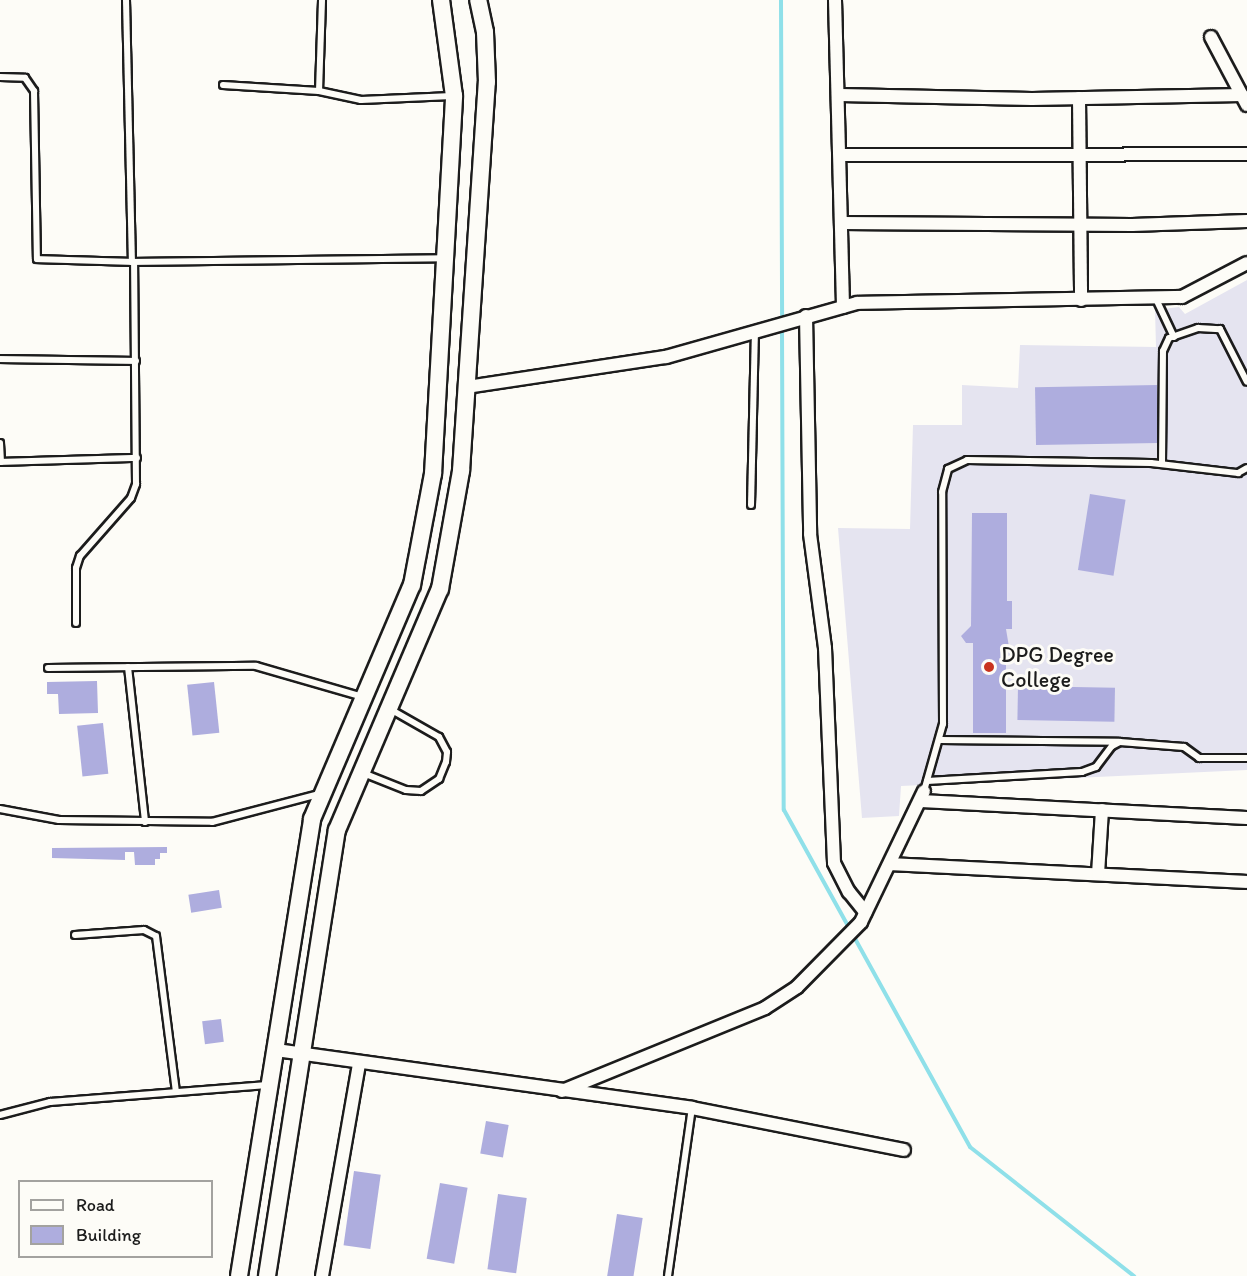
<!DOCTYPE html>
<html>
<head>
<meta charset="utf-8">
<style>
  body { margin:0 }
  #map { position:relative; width:1247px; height:1276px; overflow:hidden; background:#fdfcf7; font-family:Itim,sans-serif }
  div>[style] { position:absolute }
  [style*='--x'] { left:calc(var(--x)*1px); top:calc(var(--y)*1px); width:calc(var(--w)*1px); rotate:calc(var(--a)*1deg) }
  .built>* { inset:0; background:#e5e4f0 }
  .stream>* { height:4px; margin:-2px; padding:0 2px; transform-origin:2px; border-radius:2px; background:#8fe0e9 }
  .building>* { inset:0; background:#aeadde; transform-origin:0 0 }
  .roads { filter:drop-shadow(2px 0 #1c1c1c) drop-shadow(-2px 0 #1c1c1c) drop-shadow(0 2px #1c1c1c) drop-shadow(0 -2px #1c1c1c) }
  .service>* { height:6px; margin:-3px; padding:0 3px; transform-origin:3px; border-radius:3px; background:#fdfcf7 }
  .minor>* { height:12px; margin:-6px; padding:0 6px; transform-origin:6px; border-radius:6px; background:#fdfcf7 }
  .secondary>* { height:16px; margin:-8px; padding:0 8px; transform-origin:8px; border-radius:8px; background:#fdfcf7 }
  .dots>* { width:16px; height:16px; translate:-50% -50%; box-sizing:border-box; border:3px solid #fdfcf7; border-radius:50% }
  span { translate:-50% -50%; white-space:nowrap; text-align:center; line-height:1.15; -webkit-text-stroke:6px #fdfcf7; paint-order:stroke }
  .poi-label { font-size:22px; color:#1c1c1c }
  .left { translate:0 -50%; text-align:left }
  .legend { position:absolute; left:18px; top:1180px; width:195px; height:78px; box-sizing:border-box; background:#fdfcf7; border:2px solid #a3a29f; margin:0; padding:8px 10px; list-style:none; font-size:18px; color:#1c1c1c }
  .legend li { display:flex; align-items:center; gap:12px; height:30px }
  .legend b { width:30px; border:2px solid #a3a29f }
</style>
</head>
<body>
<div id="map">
  <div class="built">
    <i style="clip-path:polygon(1247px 280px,1247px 770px,901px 786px,899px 816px,862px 818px,838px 528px,910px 529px,913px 425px,962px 425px,962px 385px,1018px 388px,1020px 345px,1156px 347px,1155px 310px,1179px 307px,1185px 314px)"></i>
  </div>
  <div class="stream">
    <i style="--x:781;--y:0;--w:320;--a:89.8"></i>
    <i style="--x:782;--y:328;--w:482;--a:89.8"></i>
    <i style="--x:784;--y:810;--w:385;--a:61.1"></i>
    <i style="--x:970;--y:1147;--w:209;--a:38.2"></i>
  </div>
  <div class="building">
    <i style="left:1157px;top:385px;width:58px;height:122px;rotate:89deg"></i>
    <i style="left:1090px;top:494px;width:36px;height:77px;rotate:9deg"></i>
    <i style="clip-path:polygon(972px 513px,1007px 513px,1007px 601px,1012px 601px,1012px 629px,1006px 629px,1011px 659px,1006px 659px,1006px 733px,973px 733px,973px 643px,966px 643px,961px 636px,971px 626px)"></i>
    <i style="clip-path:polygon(97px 681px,98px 713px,59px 714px,58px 694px,47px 694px,47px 682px)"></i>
    <i style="left:214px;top:682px;width:51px;height:27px;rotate:84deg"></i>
    <i style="left:1018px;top:686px;width:97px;height:34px;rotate:1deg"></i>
    <i style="left:103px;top:723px;width:51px;height:26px;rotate:84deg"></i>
    <i style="clip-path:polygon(167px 847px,167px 853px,160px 853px,160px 859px,155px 859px,155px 865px,135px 865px,134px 852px,125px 852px,125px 860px,52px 858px,52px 848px)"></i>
    <i style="left:219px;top:890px;width:18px;height:31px;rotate:81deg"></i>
    <i style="left:221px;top:1019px;width:23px;height:19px;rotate:83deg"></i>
    <i style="left:486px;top:1121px;width:23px;height:33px;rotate:10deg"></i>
    <i style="left:354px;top:1171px;width:27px;height:75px;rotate:8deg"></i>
    <i style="left:440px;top:1183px;width:28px;height:77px;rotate:10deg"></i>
    <i style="left:498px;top:1194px;width:29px;height:76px;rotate:8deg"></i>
    <i style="left:617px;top:1214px;width:26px;height:63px;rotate:9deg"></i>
  </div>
  <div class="roads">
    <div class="service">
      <i style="--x:126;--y:0;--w:262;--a:88.7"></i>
      <i style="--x:132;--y:262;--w:310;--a:-0.7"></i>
      <i style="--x:0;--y:77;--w:25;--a:2"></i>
      <i style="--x:25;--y:78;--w:16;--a:55"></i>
      <i style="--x:34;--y:91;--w:168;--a:89"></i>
      <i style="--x:37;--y:259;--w:95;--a:1.8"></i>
      <i style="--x:223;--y:85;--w:96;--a:3.6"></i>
      <i style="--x:319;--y:91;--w:43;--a:12.1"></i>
      <i style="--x:361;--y:100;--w:91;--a:-2.5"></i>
      <i style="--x:319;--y:91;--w:91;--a:-88.1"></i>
      <i style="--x:1156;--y:299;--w:42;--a:64.7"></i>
      <i style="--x:0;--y:359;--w:136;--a:0.8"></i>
      <i style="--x:0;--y:443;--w:19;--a:87"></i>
      <i style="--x:0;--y:462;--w:137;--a:-1.7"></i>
      <i style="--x:1162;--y:464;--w:113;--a:-89.5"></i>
      <i style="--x:1163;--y:351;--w:14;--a:-65"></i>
      <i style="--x:1169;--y:338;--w:31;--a:-19"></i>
      <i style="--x:1198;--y:328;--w:22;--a:3"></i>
      <i style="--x:1220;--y:329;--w:59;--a:63"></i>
      <i style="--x:751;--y:505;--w:172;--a:-88.7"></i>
      <i style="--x:76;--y:623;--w:55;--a:-90"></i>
      <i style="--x:76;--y:568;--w:13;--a:-72"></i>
      <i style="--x:80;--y:556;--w:77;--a:-48.7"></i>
      <i style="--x:131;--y:498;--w:15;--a:-70"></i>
      <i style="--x:136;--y:484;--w:220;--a:-90.5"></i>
      <i style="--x:128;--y:667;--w:156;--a:83.7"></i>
      <i style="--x:48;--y:668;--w:208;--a:-0.6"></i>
      <i style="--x:256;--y:666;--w:111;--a:16.2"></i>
      <i style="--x:940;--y:740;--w:179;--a:0.6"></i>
      <i style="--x:363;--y:773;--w:46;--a:21.6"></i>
      <i style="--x:406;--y:790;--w:15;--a:4"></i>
      <i style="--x:421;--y:791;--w:22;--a:-34"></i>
      <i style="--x:439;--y:779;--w:18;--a:-68"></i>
      <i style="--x:446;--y:762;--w:10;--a:-84"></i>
      <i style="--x:447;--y:752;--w:17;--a:-118"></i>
      <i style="--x:439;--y:737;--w:56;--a:-150.3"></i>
      <i style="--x:927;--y:781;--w:155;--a:-3.3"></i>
      <i style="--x:1082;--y:772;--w:15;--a:-20"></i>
      <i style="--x:1096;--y:767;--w:26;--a:-53"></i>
      <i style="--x:1112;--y:746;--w:9;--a:-27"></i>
      <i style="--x:1120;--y:742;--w:64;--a:4.5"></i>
      <i style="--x:1184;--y:747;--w:19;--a:36"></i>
      <i style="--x:1199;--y:758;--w:48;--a:0"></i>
      <i style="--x:924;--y:791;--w:70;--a:-74.2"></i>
      <i style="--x:943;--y:724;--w:232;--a:-90.2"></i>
      <i style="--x:942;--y:492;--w:24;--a:-75"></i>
      <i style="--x:948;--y:469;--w:21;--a:-25"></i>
      <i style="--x:967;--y:460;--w:184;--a:0.9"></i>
      <i style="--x:1151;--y:463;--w:88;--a:6.6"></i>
      <i style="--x:1238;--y:473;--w:10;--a:-29"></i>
      <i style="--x:0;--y:809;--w:60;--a:10.6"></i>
      <i style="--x:59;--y:820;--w:153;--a:0.7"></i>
      <i style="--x:212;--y:822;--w:111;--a:-14.7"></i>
      <i style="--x:75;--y:935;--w:69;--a:-4.1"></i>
      <i style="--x:144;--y:930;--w:13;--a:27"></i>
      <i style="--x:156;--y:936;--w:157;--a:82.7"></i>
      <i style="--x:0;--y:1115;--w:52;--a:-14.6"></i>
      <i style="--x:50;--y:1102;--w:218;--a:-4.5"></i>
      <i style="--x:668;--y:1276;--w:170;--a:-81.9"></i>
    </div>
    <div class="minor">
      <i style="--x:835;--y:0;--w:307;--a:88.5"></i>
      <i style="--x:1211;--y:37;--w:77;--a:62.1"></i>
      <i style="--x:840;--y:95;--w:192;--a:1.2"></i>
      <i style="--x:1032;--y:99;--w:210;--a:-1.1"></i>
      <i style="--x:1079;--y:98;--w:202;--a:89.4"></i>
      <i style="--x:841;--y:155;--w:406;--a:-0.1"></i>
      <i style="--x:842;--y:223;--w:290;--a:0.4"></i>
      <i style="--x:1132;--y:225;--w:115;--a:-2"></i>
      <i style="--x:806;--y:316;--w:218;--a:88.9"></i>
      <i style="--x:810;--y:534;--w:115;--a:82.5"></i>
      <i style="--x:825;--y:648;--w:215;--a:87.6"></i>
      <i style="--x:834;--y:863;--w:33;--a:63"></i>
      <i style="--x:849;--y:892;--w:26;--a:51"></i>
      <i style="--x:467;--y:387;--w:201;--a:-8.6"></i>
      <i style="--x:666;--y:357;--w:198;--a:-15.8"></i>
      <i style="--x:857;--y:303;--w:325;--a:-1.1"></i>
      <i style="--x:1182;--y:297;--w:73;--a:-27.6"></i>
      <i style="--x:921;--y:801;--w:326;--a:3"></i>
      <i style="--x:890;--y:864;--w:357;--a:2.9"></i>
      <i style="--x:1098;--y:874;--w:64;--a:-86.4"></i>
      <i style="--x:276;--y:1050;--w:420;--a:7.9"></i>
      <i style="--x:692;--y:1108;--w:216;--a:11.2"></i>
      <i style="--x:562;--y:1091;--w:219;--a:-22.2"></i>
      <i style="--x:765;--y:1008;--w:38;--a:-33"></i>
      <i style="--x:797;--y:987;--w:91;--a:-45.4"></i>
      <i style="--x:861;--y:922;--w:145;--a:-64.3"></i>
      <i style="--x:322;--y:1276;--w:216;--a:-80.1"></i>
    </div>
    <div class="secondary">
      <i style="--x:239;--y:1276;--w:463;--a:-80.9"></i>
      <i style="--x:312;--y:819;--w:254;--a:-66.9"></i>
      <i style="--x:412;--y:585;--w:113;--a:-79.3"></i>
      <i style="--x:433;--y:474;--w:379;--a:-86.8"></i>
      <i style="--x:454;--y:96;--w:97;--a:-97.7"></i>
      <i style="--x:267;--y:1276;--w:451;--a:-81.1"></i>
      <i style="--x:337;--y:830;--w:262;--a:-66.9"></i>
      <i style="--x:440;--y:589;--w:120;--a:-79.9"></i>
      <i style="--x:461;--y:471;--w:390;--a:-86.2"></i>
      <i style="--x:487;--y:82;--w:50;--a:-92.3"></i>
      <i style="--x:485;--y:32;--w:33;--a:-102"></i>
    </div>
  </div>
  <div class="dots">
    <i style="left:989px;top:667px;background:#c8321e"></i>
  </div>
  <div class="poi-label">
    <span class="left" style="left:1001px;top:667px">DPG Degree<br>College</span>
  </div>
  <ul class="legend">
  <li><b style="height:8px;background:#fdfcf7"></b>Road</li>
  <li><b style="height:16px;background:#aeadde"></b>Building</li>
  </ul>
</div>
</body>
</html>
